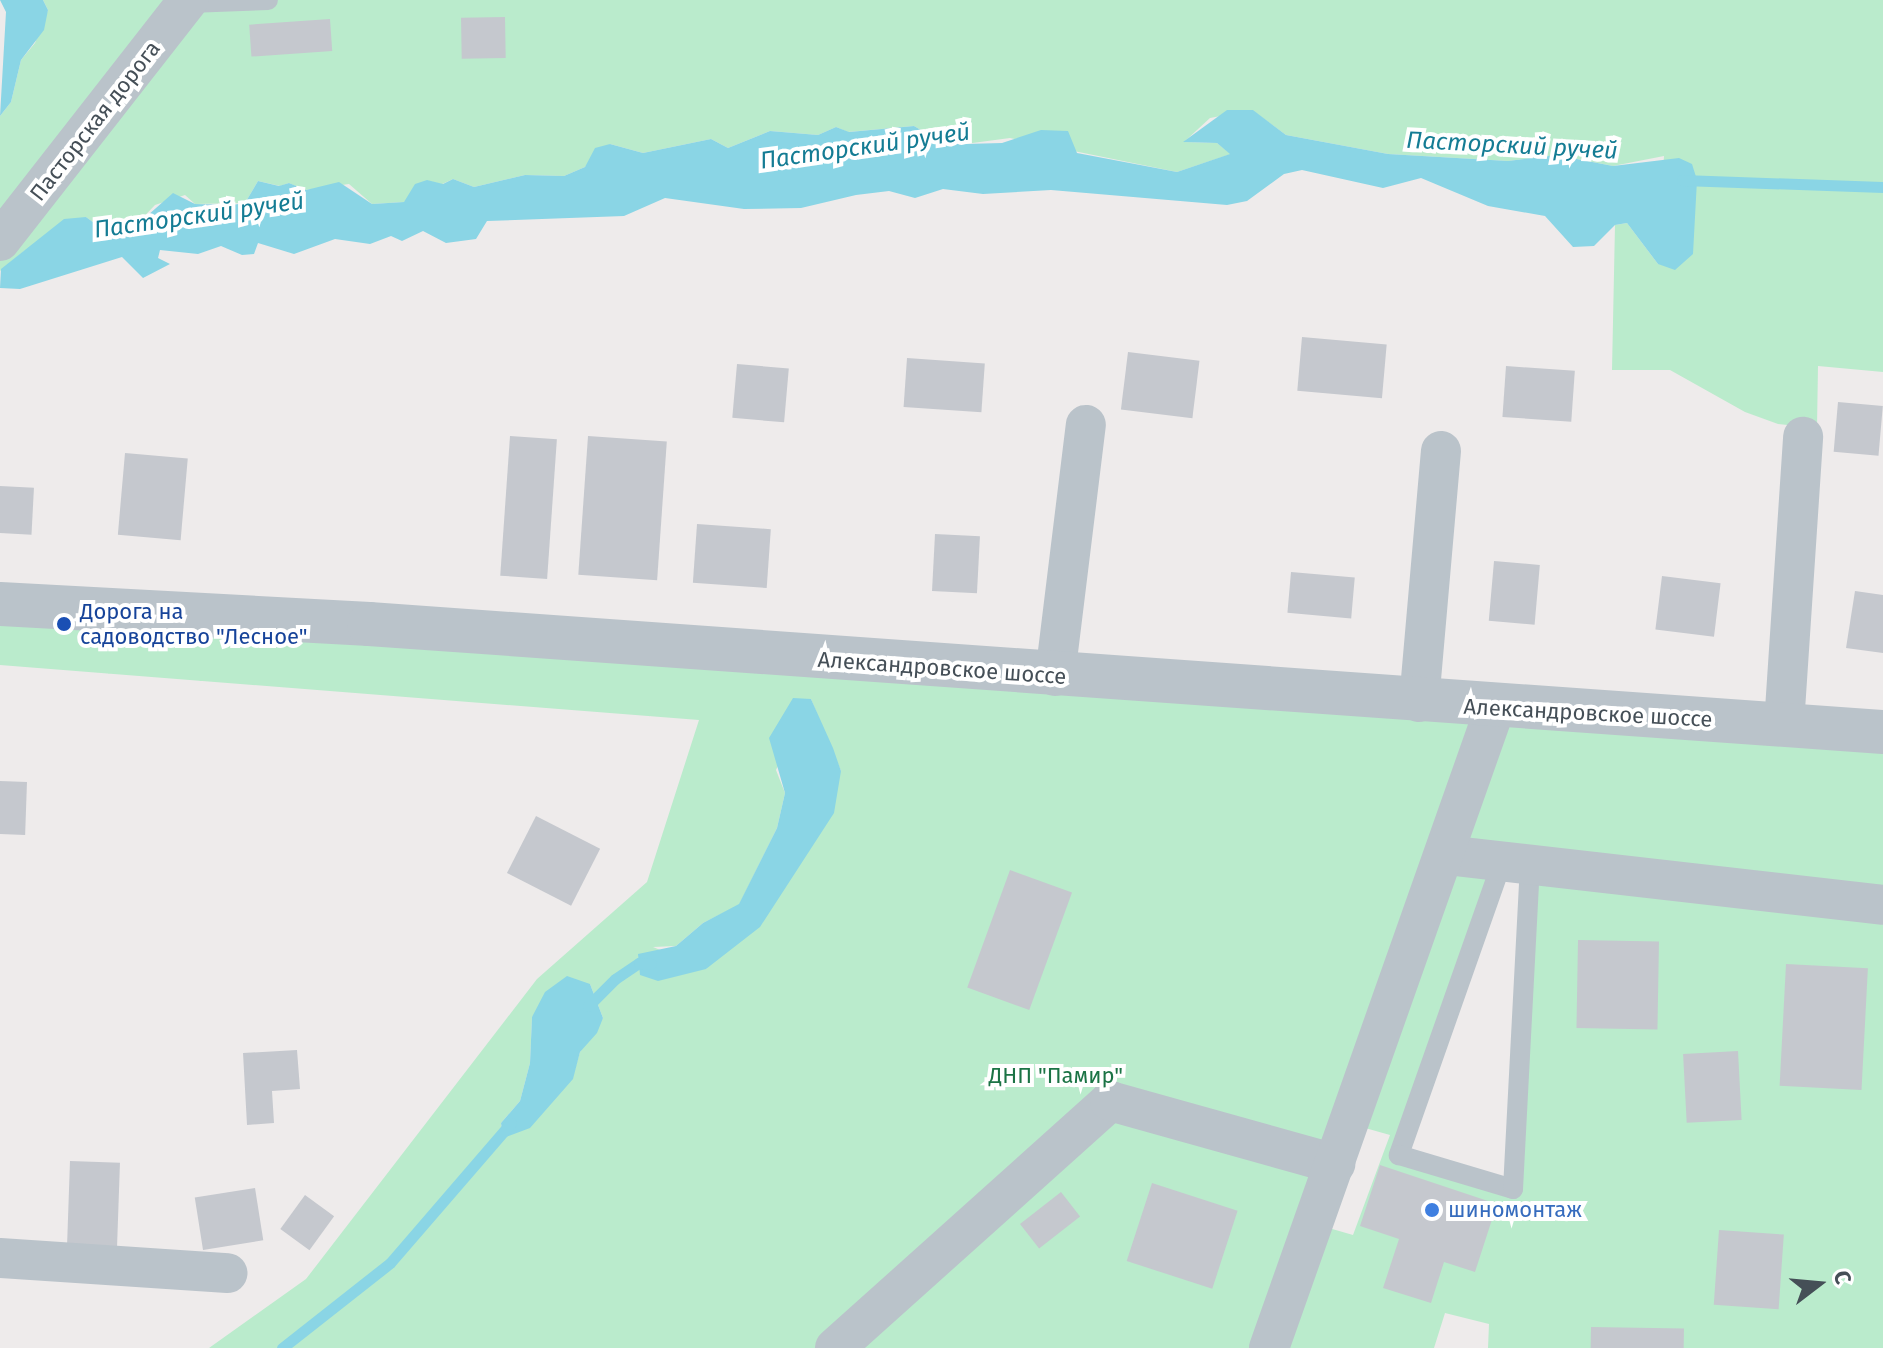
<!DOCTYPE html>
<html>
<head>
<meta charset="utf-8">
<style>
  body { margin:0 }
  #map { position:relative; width:1883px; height:1348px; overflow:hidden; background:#eeebeb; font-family:"Fira Sans",sans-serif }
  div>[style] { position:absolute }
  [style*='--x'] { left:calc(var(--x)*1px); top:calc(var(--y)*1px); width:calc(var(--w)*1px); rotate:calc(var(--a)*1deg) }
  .green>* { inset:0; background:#baebcc }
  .water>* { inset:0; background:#8ad5e5 }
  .stream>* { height:11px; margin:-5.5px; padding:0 5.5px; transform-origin:5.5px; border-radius:5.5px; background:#8ad5e5 }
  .building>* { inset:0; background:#c5c8ce; transform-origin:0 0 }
  .service>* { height:20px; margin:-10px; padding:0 10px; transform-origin:10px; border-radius:10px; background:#bac3ca }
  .minor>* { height:40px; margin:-20px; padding:0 20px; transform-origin:20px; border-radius:20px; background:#bac3ca }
  .tertiary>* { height:44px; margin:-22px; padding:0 22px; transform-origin:22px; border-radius:22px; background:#bac3ca }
  .dots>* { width:22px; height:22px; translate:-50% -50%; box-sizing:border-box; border:4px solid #fff; border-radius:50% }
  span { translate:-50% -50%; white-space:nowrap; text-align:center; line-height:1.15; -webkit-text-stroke:8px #fff; paint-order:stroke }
  .street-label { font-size:22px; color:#454f57 }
  .transit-label { font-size:22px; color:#164399 }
  .left { translate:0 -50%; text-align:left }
  .park-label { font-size:22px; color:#1b7345 }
  .shop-label { font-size:22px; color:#366cbe }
  .water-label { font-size:24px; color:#147c94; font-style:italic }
  .north { position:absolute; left:1779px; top:1244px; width:80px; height:80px; -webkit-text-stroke:6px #fff; paint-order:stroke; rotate:74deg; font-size:22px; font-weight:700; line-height:32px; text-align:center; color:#454f57 }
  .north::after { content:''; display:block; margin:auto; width:28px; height:36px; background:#454f57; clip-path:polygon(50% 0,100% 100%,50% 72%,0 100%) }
</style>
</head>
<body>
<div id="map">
  <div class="green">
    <i style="clip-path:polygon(43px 0,1883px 0,1883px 372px,1818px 366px,1817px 428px,1778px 424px,1745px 412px,1670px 370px,1612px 370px,1615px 225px,1627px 223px,1658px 264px,1664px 156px,1613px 166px,1557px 155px,1508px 161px,1388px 154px,1286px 135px,1252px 110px,1210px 118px,1184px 142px,1217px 143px,1231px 154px,1177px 172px,1010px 138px,965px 144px,940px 141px,914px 126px,848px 132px,836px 127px,818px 135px,770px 131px,728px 148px,711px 139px,643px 153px,610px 144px,585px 167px,564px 176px,525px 175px,474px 187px,453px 179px,404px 202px,372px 204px,349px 184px,305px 190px,289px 183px,280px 186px,258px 181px,245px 203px,195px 204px,185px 195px,155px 205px,130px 231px,109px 234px,86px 217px,24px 251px,0 271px,0 116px,11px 102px,21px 60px,35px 43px,48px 10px)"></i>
    <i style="clip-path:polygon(evenodd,0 604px,1883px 732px,1883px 1348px,1488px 1348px,1489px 1324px,1445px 1313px,1434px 1348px,209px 1348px,306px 1279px,537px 979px,647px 882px,699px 720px,0 665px,0 604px,811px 699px,841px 771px,706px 969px,653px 947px,676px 946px,703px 923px,739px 905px,777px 828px,785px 793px,776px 770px,811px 699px,0 604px,1497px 862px,1534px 866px,1520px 1195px,1391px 1159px,1497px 862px,0 604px,590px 984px,603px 1018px,580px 1052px,572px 1079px,503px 1138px,501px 1123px,520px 1101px,530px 1063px,532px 1017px,590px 984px,0 604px,1351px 1124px,1390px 1135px,1353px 1235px,1315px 1224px,1351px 1124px)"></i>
  </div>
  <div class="water">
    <i style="clip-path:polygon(0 0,43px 0,48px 10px,44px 30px,21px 60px,11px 102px,0 116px,6px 12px)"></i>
    <i style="clip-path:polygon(1227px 110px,1253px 110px,1286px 135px,1388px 154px,1508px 161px,1556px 155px,1613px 166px,1679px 158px,1692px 164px,1697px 180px,1693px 254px,1675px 270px,1658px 264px,1627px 223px,1615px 225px,1594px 246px,1573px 247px,1545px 216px,1488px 206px,1421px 178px,1383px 188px,1302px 170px,1284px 174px,1247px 201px,1227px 205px,1051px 190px,983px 194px,943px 189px,915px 198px,889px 191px,856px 195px,801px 208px,744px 209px,665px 198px,624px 216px,487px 221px,476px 239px,446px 243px,423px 231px,402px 241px,391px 236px,370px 244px,335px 239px,294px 254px,258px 243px,254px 254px,242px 255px,221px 246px,198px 254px,160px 250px,158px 258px,170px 264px,143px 278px,122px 257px,20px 289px,0 288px,1px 269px,64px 219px,86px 217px,109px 234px,130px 231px,173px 193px,195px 204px,232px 205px,245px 203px,258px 181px,279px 186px,289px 183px,306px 190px,339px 182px,372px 204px,404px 202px,415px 184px,427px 180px,443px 184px,453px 179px,474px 187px,525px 175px,564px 176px,585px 167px,595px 148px,610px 144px,643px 153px,711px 139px,728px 148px,770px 131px,818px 135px,836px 127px,849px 132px,914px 126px,940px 141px,965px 144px,1002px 143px,1041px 130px,1068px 131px,1077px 153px,1177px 172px,1230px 154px,1217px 143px,1183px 142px)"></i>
    <i style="clip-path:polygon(793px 698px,811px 699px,833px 748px,841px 771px,834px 813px,760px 927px,706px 969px,658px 981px,640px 975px,638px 954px,676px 946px,703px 923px,739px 904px,777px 828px,785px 793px,769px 738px)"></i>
    <i style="clip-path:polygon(567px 976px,590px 984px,603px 1018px,597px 1033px,580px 1052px,573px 1079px,530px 1128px,503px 1138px,501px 1123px,520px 1101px,530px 1063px,532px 1017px,545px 992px)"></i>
  </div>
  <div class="stream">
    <i style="--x:1682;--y:180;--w:201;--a:2"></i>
    <i style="--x:588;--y:1006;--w:38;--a:-45"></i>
    <i style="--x:615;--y:979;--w:29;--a:-34"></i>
    <i style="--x:639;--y:963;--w:12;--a:5"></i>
    <i style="--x:282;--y:1348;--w:137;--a:-38.2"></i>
    <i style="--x:390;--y:1263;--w:185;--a:-49.2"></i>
  </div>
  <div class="building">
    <i style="left:505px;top:17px;width:41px;height:44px;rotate:89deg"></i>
    <i style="left:330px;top:19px;width:32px;height:81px;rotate:86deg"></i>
    <i style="left:1302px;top:337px;width:85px;height:54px;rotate:5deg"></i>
    <i style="left:1128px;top:352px;width:72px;height:58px;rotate:7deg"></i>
    <i style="left:907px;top:358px;width:78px;height:49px;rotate:4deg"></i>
    <i style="left:737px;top:364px;width:52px;height:54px;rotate:5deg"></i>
    <i style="left:1506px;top:366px;width:69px;height:51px;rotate:4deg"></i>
    <i style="left:1838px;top:402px;width:45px;height:50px;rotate:5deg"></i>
    <i style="left:510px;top:436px;width:47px;height:140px;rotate:4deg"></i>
    <i style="left:588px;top:436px;width:79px;height:139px;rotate:4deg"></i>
    <i style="left:125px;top:453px;width:63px;height:82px;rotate:5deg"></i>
    <i style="left:0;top:486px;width:34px;height:47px;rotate:3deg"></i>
    <i style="left:697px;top:524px;width:74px;height:59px;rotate:4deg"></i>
    <i style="left:935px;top:534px;width:45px;height:57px;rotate:3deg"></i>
    <i style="left:1494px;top:561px;width:46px;height:60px;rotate:5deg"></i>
    <i style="left:1291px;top:572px;width:64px;height:41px;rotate:5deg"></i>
    <i style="left:1662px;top:576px;width:59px;height:54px;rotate:7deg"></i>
    <i style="clip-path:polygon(1855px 591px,1883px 595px,1883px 653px,1846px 648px)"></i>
    <i style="left:0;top:781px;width:27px;height:53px;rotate:2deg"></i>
    <i style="left:536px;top:816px;width:72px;height:64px;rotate:27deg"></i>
    <i style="left:1010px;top:870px;width:66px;height:125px;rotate:20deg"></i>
    <i style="left:1578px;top:940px;width:81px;height:88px;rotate:1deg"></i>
    <i style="left:1786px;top:964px;width:82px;height:122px;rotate:3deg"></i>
    <i style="clip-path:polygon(297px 1050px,300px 1089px,272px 1091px,274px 1123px,247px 1125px,243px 1053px)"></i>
    <i style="left:1738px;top:1051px;width:69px;height:55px;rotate:87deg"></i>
    <i style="left:70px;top:1161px;width:50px;height:85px;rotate:2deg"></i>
    <i style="clip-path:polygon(1380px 1165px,1497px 1204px,1475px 1272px,1444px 1262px,1431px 1303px,1383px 1288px,1399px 1239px,1360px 1226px)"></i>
    <i style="left:1152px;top:1183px;width:90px;height:82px;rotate:18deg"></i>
    <i style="left:255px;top:1188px;width:53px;height:61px;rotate:81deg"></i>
    <i style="left:1061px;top:1192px;width:31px;height:52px;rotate:52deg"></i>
    <i style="left:305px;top:1195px;width:36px;height:42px;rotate:36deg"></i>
    <i style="left:1719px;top:1230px;width:65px;height:75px;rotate:4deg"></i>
    <i style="left:1591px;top:1327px;width:93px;height:21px;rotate:1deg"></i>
  </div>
  <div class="service">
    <i style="--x:189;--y:3;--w:79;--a:-2.2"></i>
    <i style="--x:1502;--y:862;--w:311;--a:109.4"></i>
    <i style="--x:1399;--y:1155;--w:119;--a:16.6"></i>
    <i style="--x:1513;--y:1189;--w:324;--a:-87"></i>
  </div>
  <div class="minor">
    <i style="--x:0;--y:241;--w:306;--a:-52"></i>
    <i style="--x:1055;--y:676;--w:253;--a:-83"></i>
    <i style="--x:1419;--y:702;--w:252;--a:-85"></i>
    <i style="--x:1784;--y:725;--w:289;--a:-86.2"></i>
    <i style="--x:1446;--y:855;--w:440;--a:6.5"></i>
    <i style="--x:0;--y:1258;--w:228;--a:3.8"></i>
    <i style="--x:835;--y:1348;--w:370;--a:-41.9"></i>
    <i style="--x:1110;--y:1101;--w:234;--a:15.6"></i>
    <i style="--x:1269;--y:1348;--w:679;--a:-70.55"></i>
  </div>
  <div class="tertiary">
    <i style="--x:0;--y:604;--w:370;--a:3.1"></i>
    <i style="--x:369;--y:624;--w:1518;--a:4.08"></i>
  </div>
  <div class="dots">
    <i style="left:64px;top:624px;background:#1a4fb4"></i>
    <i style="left:1432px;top:1210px;background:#3f7fe0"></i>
  </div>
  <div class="street-label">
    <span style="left:95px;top:121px;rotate:-52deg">Пасторская дорога</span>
    <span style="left:942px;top:668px;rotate:4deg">Александровское шоссе</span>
    <span style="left:1588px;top:713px;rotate:3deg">Александровское шоссе</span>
  </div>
  <div class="transit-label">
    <span class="left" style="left:80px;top:624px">Дорога на<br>садоводство "Лесное"</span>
  </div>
  <div class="park-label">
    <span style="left:1056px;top:1076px">ДНП "Памир"</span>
  </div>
  <div class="shop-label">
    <span class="left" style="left:1448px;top:1210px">шиномонтаж</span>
  </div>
  <div class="water-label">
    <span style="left:1512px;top:146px;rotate:3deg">Пасторский ручей</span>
    <span style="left:865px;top:147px;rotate:-8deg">Пасторский ручей</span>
    <span style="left:199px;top:216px;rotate:-8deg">Пасторский ручей</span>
  </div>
  <div class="north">С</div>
</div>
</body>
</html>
